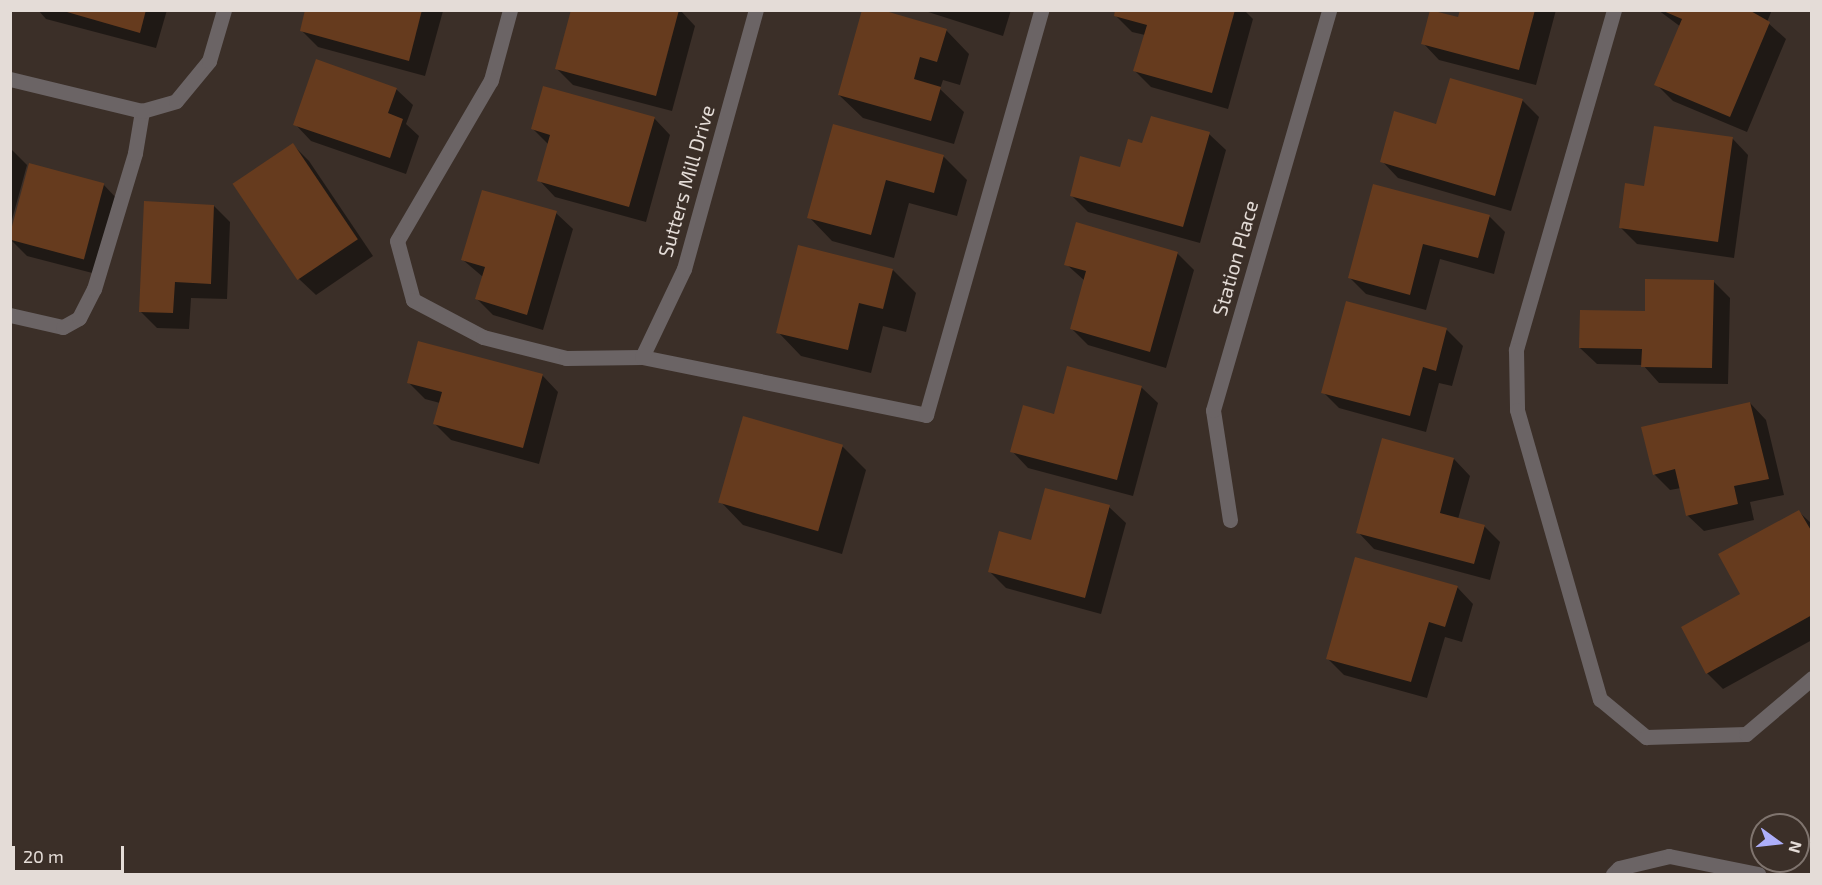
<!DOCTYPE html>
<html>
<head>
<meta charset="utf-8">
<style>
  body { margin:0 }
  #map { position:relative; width:1822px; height:885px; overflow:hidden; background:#3b2f28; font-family:"Exo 2",sans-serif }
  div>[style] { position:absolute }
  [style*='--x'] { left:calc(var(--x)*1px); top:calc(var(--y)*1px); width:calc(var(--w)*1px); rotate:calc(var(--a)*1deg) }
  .shadow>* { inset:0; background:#0007 }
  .building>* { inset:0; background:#663b1e; transform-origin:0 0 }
  .lane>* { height:15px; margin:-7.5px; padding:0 7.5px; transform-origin:7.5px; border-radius:7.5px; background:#6b6465 }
  .street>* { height:15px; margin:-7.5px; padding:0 7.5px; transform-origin:7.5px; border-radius:7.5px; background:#6b6465 }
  span { translate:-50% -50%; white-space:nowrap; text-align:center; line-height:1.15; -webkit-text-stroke:4.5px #3b2f28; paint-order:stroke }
  .street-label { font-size:20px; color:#e4dcd7 }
  .frame { position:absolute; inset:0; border:12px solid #e4dcd7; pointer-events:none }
  .north { position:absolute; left:1750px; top:813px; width:60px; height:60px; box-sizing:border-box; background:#3b2f28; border:2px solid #7f746e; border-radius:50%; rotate:105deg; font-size:16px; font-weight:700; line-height:24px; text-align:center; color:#e4dcd7 }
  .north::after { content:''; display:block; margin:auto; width:21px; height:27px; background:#adaffb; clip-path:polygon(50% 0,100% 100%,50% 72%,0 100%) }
  .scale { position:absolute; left:12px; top:846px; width:112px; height:27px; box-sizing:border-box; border:3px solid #e4dcd7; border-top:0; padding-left:8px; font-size:18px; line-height:21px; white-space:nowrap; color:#e4dcd7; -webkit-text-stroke:4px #3b2f28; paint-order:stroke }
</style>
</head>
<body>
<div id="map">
  <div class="shadow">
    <i style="clip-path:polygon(38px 10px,167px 10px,156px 48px,46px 19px)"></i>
    <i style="clip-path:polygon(307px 10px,442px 10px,443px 11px,425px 76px,318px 47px,302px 31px)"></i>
    <i style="clip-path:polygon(572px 10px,680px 10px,695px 26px,672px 111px,573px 85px,557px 69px)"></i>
    <i style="clip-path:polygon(922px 10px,1011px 10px,1003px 36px)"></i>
    <i style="clip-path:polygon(1117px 10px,1244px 10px,1253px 19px,1228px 109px,1151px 87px,1135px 71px,1145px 35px,1132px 32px,1116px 16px)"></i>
    <i style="clip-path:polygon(1461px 10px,1556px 10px,1536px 85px,1439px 60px,1423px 43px,1459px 19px)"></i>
    <i style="clip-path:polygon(1658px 10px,1772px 10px,1767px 22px,1786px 39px,1747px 132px,1673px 101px,1656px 84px,1681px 27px)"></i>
    <i style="clip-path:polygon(946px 30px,969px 54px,960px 85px,943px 80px,940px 89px,964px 112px,954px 144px,863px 118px,839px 95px)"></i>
    <i style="clip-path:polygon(396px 89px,413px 105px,406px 124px,419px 136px,406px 174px,311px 141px,295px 124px)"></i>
    <i style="clip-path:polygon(1522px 100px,1539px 117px,1511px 211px,1398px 178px,1382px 161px,1437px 126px)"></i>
    <i style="clip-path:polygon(654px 118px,670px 135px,646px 222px,555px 197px,539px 180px,549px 145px,533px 129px)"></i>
    <i style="clip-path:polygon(834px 126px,943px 156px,967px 180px,957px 216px,909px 203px,894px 258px,832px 241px,809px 217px)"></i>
    <i style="clip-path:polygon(1209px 134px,1226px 150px,1200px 243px,1088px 212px,1071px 195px,1121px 169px,1143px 144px)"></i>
    <i style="clip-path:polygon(1732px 138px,1748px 155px,1734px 258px,1637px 244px,1620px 227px,1645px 188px)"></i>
    <i style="clip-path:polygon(293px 145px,309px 161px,373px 256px,316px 295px,299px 279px,235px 185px)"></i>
    <i style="clip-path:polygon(10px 148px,27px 165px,10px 227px)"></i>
    <i style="clip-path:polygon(103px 184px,119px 201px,100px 275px,27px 256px,10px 239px)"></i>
    <i style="clip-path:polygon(1374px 185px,1489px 216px,1505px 232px,1494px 274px,1440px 259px,1426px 310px,1366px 294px,1350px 278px)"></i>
    <i style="clip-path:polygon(214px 206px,230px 222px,227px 299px,191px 298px,189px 329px,157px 328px,140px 311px)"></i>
    <i style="clip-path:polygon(556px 213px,573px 229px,543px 330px,493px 315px,477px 299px,483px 277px,463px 260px)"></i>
    <i style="clip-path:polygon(1177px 253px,1194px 270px,1166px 368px,1088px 345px,1072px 329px,1085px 281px,1066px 264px)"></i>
    <i style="clip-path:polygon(893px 270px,916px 293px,906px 332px,883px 326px,871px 373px,801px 356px,778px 332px)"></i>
    <i style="clip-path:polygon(1713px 281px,1730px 298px,1728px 384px,1659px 383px,1643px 365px,1597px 364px,1580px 348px)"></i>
    <i style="clip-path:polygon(1347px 303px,1447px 330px,1463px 346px,1452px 386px,1439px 383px,1426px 432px,1339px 408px,1323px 392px)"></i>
    <i style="clip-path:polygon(542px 375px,558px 392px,539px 464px,451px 440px,435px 424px,440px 403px,425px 399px,409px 383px)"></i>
    <i style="clip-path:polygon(1141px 387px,1158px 403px,1133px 496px,1028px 468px,1012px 451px,1055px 415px)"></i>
    <i style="clip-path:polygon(1750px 403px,1766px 420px,1784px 495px,1750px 502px,1754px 520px,1704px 531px,1687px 515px,1681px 488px,1670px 490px,1654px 474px)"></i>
    <i style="clip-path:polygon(744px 418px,843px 447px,866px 470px,842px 554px,743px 525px,720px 501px)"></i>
    <i style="clip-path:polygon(1454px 459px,1470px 476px,1458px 519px,1484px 526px,1500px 542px,1490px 580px,1374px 549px,1358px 532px)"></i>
    <i style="clip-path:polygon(1109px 507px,1126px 523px,1101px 614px,1006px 588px,990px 572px,1032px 542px)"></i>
    <i style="clip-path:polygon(1799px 512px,1812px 524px,1812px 640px,1723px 689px,1707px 673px,1742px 595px)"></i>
    <i style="clip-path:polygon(1457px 587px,1473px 604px,1462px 642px,1445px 637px,1427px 698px,1344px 675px,1328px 659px)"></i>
  </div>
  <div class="building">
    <i style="clip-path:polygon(60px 10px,146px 10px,140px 33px)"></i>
    <i style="clip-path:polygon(305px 10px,422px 10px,409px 61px,300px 31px)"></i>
    <i style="clip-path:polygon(571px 10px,679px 10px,656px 96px,555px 69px)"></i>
    <i style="clip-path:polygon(862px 10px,882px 10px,947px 29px,937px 62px,920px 57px,914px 79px,941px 87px,931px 121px,838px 95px)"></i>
    <i style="clip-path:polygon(1115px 10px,1235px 10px,1212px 93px,1133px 71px,1147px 25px,1114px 16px)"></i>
    <i style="clip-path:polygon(1430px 10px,1458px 17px,1460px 10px,1535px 10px,1519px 70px,1421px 44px)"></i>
    <i style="clip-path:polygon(1661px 10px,1749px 10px,1770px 22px,1730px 117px,1654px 85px,1682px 19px)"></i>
    <i style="clip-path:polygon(316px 59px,397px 88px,388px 113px,403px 119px,390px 158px,293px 125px)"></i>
    <i style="clip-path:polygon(1450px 78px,1523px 99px,1495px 196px,1380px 162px,1394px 111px,1436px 124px)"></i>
    <i style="clip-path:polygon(543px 86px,655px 117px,629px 207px,537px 181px,550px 135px,531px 129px)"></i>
    <i style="clip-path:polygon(1151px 116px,1210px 132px,1183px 227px,1070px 196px,1080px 156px,1120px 167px,1128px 139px,1142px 143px)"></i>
    <i style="clip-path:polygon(833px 124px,944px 155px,934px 193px,886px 180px,871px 235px,807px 218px)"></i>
    <i style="clip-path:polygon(1654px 126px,1733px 137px,1718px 242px,1619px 228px,1625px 183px,1644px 186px)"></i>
    <i style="left:293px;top:143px;width:116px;height:73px;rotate:56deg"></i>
    <i style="left:29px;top:163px;width:78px;height:79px;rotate:15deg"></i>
    <i style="clip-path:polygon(1373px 184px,1490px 215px,1478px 258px,1423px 244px,1410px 295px,1348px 278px)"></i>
    <i style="clip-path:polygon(482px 190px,557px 211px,527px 315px,475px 299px,485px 267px,461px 260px)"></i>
    <i style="clip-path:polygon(144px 201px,214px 205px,211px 284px,175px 282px,173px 313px,139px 312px)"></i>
    <i style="clip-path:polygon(1076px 222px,1178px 252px,1150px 352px,1070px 329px,1086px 271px,1064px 265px)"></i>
    <i style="clip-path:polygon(798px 245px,893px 269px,883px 309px,859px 303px,848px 350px,776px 333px)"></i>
    <i style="clip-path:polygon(1645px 279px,1714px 280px,1712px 368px,1641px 367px,1642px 349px,1579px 348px,1580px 310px,1645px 311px)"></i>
    <i style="clip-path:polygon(1346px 301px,1447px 328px,1436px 371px,1423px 367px,1410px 416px,1321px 393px)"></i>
    <i style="clip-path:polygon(418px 341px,543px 374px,523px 448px,433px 424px,442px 392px,407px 383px)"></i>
    <i style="clip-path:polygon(1067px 366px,1142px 386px,1117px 480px,1010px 452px,1023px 405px,1054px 414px)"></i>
    <i style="clip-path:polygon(1750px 402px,1769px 479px,1734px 486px,1738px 504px,1686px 516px,1675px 469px,1653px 475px,1641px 427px)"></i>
    <i style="left:743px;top:416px;width:104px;height:90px;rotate:16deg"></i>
    <i style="clip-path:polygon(1382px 438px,1454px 458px,1440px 513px,1485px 525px,1474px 564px,1356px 533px)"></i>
    <i style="clip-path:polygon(1045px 488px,1110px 505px,1085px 598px,988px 572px,999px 531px,1031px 540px)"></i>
    <i style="clip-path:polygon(1799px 510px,1812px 532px,1812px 615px,1706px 674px,1681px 627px,1740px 594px,1718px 554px)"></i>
    <i style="clip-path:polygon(1355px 557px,1458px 586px,1445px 627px,1429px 622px,1411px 682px,1326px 659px)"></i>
  </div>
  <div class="lane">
    <i style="--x:510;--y:10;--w:73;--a:105.2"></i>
    <i style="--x:491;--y:80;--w:186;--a:120.3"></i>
    <i style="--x:397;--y:241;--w:61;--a:74.8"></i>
    <i style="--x:413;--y:300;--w:79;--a:27.9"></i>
    <i style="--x:483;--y:337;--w:86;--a:14.2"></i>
    <i style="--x:566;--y:358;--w:76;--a:-0.8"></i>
    <i style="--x:642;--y:357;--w:290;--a:11.5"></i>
    <i style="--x:926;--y:415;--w:421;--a:-74.1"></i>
    <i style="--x:1614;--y:10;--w:354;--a:106.1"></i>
    <i style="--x:1516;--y:350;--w:60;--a:89"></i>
    <i style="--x:1517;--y:410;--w:301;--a:74"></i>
    <i style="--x:1600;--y:699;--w:60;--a:39.6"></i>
    <i style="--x:1646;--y:737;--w:100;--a:-1.7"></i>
    <i style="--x:1746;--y:734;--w:87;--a:-40.3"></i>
    <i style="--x:10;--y:315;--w:54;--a:12.8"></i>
    <i style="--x:63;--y:327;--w:18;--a:-29"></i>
    <i style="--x:79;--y:318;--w:33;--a:-63"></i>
    <i style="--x:94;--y:289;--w:142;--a:-73.2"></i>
    <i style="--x:135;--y:153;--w:43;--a:-80.5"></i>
    <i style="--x:1613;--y:874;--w:8;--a:-45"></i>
    <i style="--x:1619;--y:868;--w:51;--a:-13.5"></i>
    <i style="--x:1669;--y:856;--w:91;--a:11.4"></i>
  </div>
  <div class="street">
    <i style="--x:10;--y:79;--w:136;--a:13.6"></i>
    <i style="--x:142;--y:111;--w:35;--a:-16"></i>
    <i style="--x:176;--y:101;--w:52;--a:-50.5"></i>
    <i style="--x:209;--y:61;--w:53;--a:-73.6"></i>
    <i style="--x:642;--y:357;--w:98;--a:-64.5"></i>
    <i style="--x:684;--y:269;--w:269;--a:-74.5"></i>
    <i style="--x:1230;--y:520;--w:111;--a:-98.8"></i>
    <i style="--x:1213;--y:410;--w:416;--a:-73.8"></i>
  </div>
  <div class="street-label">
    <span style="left:686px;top:181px;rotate:-74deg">Sutters Mill Drive</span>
    <span style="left:1235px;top:258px;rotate:-74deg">Station Place</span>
  </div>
  <div class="frame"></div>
  <div class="north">N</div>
  <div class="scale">20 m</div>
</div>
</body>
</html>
